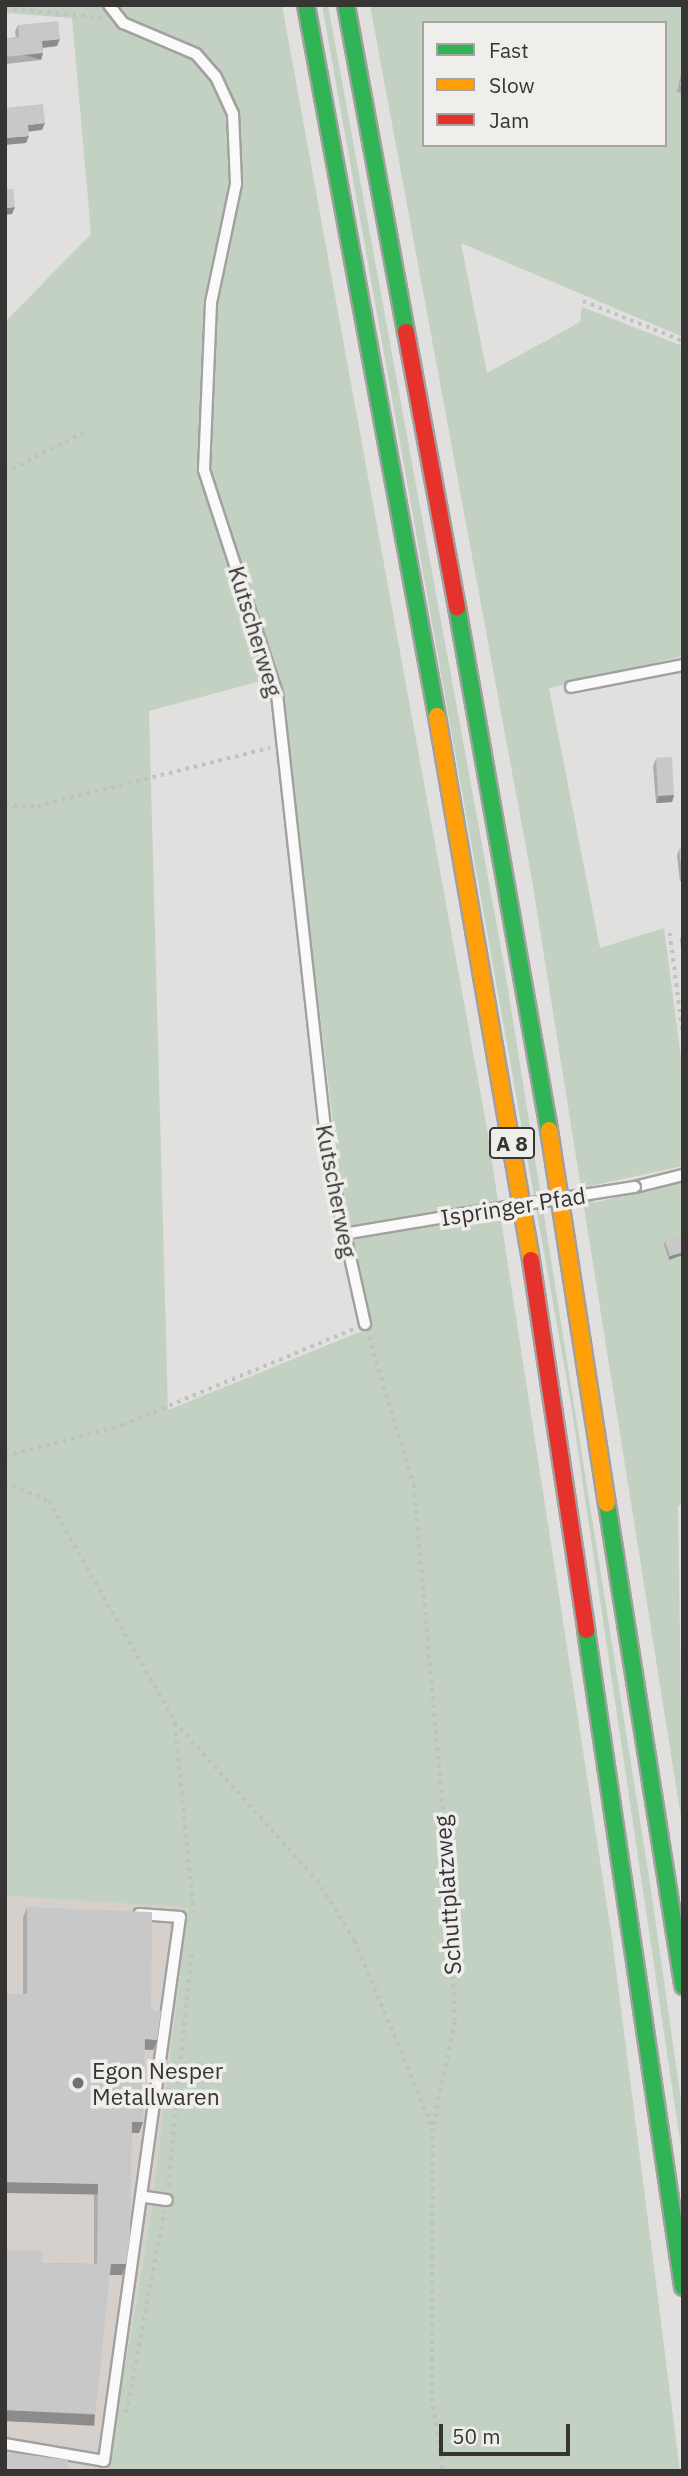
<!DOCTYPE html>
<html>
<head>
<meta charset="utf-8">
<style>
  body { margin:0 }
  #map { position:relative; width:688px; height:2476px; overflow:hidden; background:#e2e0de; font-family:"IBM Plex Sans",sans-serif }
  div>[style] { position:absolute }
  [style*='--x'] { left:calc(var(--x)*1px); top:calc(var(--y)*1px); width:calc(var(--w)*1px); rotate:calc(var(--a)*1deg) }
  .built>* { inset:0; background:#d5d0cb }
  .green>* { inset:0; background:#c2d1c2 }
  .path>* { height:3.5px; margin-top:-1.75px; transform-origin:0; background:repeating-linear-gradient(90deg,#c1c1c1 0 3.5px,transparent 0 8.5px) }
  .roads { filter:drop-shadow(2px 0 #a2a19f) drop-shadow(-2px 0 #a2a19f) drop-shadow(0 2px #a2a19f) drop-shadow(0 -2px #a2a19f) }
  .lane>* { height:10px; margin:-5px; padding:0 5px; transform-origin:5px; border-radius:5px; background:#fbfafa }
  .fast>* { height:16px; margin:-8px; padding:0 8px; transform-origin:8px; border-radius:8px; background:#30b455 }
  .slow>* { height:16px; margin:-8px; padding:0 8px; transform-origin:8px; border-radius:8px; background:#ff9f0a }
  .jam>* { height:16px; margin:-8px; padding:0 8px; transform-origin:8px; border-radius:8px; background:#e5322d }
  .bridges { filter:drop-shadow(2px 0 #a2a19f) drop-shadow(-2px 0 #a2a19f) drop-shadow(0 2px #a2a19f) drop-shadow(0 -2px #a2a19f) }
  .lane-bridge>* { height:10px; margin:-5px; padding:0 5px; transform-origin:5px; border-radius:5px; background:#fbfafa }
  .wall>* { inset:0; background:#adacac }
  .shaded-wall>* { inset:0; background:#8d8c8c; transform-origin:0 0 }
  .building>* { inset:0; background:#c9c8c8; transform-origin:0 0 }
  .dots>* { width:19px; height:19px; translate:-50% -50%; box-sizing:border-box; border:4px solid #f0eeeb; border-radius:50% }
  span { translate:-50% -50%; white-space:nowrap; text-align:center; line-height:1.15; -webkit-text-stroke:7px #f0eeeb; paint-order:stroke }
  .shield-label span { padding:2px 5px; background:#f0eeeb; border:2px solid; border-radius:5px; -webkit-text-stroke-width:0 }
  .shield-label { font-size:21px; color:#363534; font-weight:700 }
  .street-label { font-size:23px; color:#363534 }
  .poi-label { font-size:23px; color:#363534 }
  .left { translate:0 -50%; text-align:left }
  .frame { position:absolute; inset:0; border:7px solid #363534; pointer-events:none }
  .legend { position:absolute; left:422px; top:21px; width:245px; height:126px; box-sizing:border-box; background:#f0eeeb; border:2px solid #a6a4a2; margin:0; padding:9px 12px; list-style:none; font-size:21px; color:#363534 }
  .legend li { display:flex; align-items:center; gap:14px; height:35px }
  .legend b { width:35px; border:2px solid #a6a4a2 }
  .scale { position:absolute; left:439px; top:2424px; width:131px; height:32px; box-sizing:border-box; border:4px solid #363534; border-top:0; padding-left:9px; font-size:21px; line-height:24px; white-space:nowrap; color:#363534; -webkit-text-stroke:5px #f0eeeb; paint-order:stroke }
</style>
</head>
<body>
<div id="map">
  <div class="built">
    <i style="clip-path:polygon(5px 1896px,188px 1906px,151px 2213px,106px 2471px,5px 2471px)"></i>
  </div>
  <div class="green">
    <i style="clip-path:polygon(evenodd,5px 5px,282px 5px,486px 1123px,612px 1938px,680px 2471px,107px 2471px,151px 2213px,188px 1907px,5px 1896px,5px 322px,91px 234px,72px 18px,5px 13px,5px 5px,279px 676px,343px 1206px,372px 1327px,168px 1410px,149px 711px,279px 676px)"></i>
    <i style="clip-path:polygon(322px 5px,328px 5px,505px 970px,650px 1883px,683px 2114px,683px 2161px,571px 1404px)"></i>
    <i style="clip-path:polygon(evenodd,370px 5px,683px 5px,683px 337px,461px 243px,487px 373px,580px 322px,582px 307px,683px 346px,683px 656px,549px 688px,600px 948px,664px 928px,683px 1073px,683px 1166px,590px 1186px,593px 1203px,683px 1181px,683px 1503px,678px 1506px,683px 1830px,532px 880px,370px 5px,424px 23px,665px 23px,665px 145px,424px 145px,424px 23px)"></i>
  </div>
  <div class="path">
    <i style="--x:5;--y:8;--w:98;--a:5.9"></i>
    <i style="--x:583;--y:301;--w:108;--a:21.8"></i>
    <i style="--x:5;--y:473;--w:89;--a:-27.4"></i>
    <i style="--x:5;--y:805;--w:32;--a:2"></i>
    <i style="--x:37;--y:806;--w:240;--a:-14"></i>
    <i style="--x:670;--y:933;--w:103;--a:82.7"></i>
    <i style="--x:369;--y:1337;--w:155;--a:73.1"></i>
    <i style="--x:414;--y:1485;--w:382;--a:84.9"></i>
    <i style="--x:448;--y:1865;--w:157;--a:87.4"></i>
    <i style="--x:455;--y:2022;--w:108;--a:101.7"></i>
    <i style="--x:433;--y:2128;--w:270;--a:90.2"></i>
    <i style="--x:432;--y:2398;--w:74;--a:81.4"></i>
    <i style="--x:5;--y:1456;--w:121;--a:-14.8"></i>
    <i style="--x:122;--y:1425;--w:251;--a:-22.5"></i>
    <i style="--x:5;--y:1482;--w:48;--a:23.4"></i>
    <i style="--x:49;--y:1501;--w:254;--a:60.3"></i>
    <i style="--x:175;--y:1722;--w:212;--a:48.1"></i>
    <i style="--x:317;--y:1880;--w:72;--a:58.1"></i>
    <i style="--x:355;--y:1941;--w:200;--a:67.4"></i>
    <i style="--x:175;--y:1724;--w:192;--a:84.3"></i>
    <i style="--x:168;--y:2186;--w:233;--a:-84.3"></i>
    <i style="--x:126;--y:2413;--w:206;--a:-79.3"></i>
  </div>
  <div class="roads">
    <div class="lane">
      <i style="--x:109;--y:5;--w:23;--a:52"></i>
      <i style="--x:123;--y:23;--w:79;--a:23"></i>
      <i style="--x:196;--y:54;--w:30;--a:49"></i>
      <i style="--x:216;--y:77;--w:41;--a:65.3"></i>
      <i style="--x:233;--y:114;--w:70;--a:87.5"></i>
      <i style="--x:236;--y:184;--w:122;--a:101.9"></i>
      <i style="--x:211;--y:303;--w:167;--a:92.4"></i>
      <i style="--x:204;--y:470;--w:236;--a:71.9"></i>
      <i style="--x:277;--y:694;--w:472;--a:83.7"></i>
      <i style="--x:329;--y:1163;--w:165;--a:77.4"></i>
      <i style="--x:571;--y:687;--w:114;--a:-11.1"></i>
      <i style="--x:635;--y:1187;--w:49;--a:-14"></i>
      <i style="--x:343;--y:1234;--w:121;--a:-9.5"></i>
      <i style="--x:145;--y:2197;--w:22;--a:8"></i>
      <i style="--x:5;--y:2444;--w:100;--a:9.7"></i>
      <i style="--x:104;--y:2461;--w:549;--a:-82.05"></i>
      <i style="--x:180;--y:1917;--w:41;--a:-175.8"></i>
    </div>
    <div class="fast">
      <i style="--x:306;--y:5;--w:723;--a:79.56"></i>
      <i style="--x:346;--y:5;--w:332;--a:79.6"></i>
      <i style="--x:457;--y:607;--w:531;--a:80.02"></i>
      <i style="--x:607;--y:1504;--w:488;--a:81"></i>
      <i style="--x:586;--y:1630;--w:664;--a:81.6"></i>
    </div>
    <div class="slow">
      <i style="--x:437;--y:716;--w:552;--a:80.2"></i>
      <i style="--x:549;--y:1130;--w:378;--a:81.2"></i>
    </div>
    <div class="jam">
      <i style="--x:406;--y:332;--w:280;--a:79.5"></i>
      <i style="--x:531;--y:1260;--w:374;--a:81.5"></i>
    </div>
  </div>
  <div class="bridges">
    <div class="lane-bridge">
      <i style="--x:462;--y:1214;--w:175;--a:-8.9"></i>
    </div>
  </div>
  <div class="wall">
    <i style="clip-path:polygon(18px 25px,57px 46px,43px 48px,43px 53px,41px 60px,6px 64px,5px 39px,16px 37px,15px 32px)"></i>
    <i style="clip-path:polygon(683px 65px,683px 93px,677px 92px)"></i>
    <i style="clip-path:polygon(683px 680px,683px 701px,681px 685px)"></i>
    <i style="clip-path:polygon(656px 759px,674px 795px,672px 802px,656px 803px,653px 766px)"></i>
    <i style="clip-path:polygon(683px 848px,683px 881px,680px 881px,677px 856px,679px 849px)"></i>
    <i style="clip-path:polygon(683px 932px,683px 966px,680px 939px)"></i>
    <i style="clip-path:polygon(683px 1235px,669px 1260px,664px 1245px,665px 1241px)"></i>
    <i style="clip-path:polygon(27px 1907px,151px 2010px,153px 2050px,144px 2050px,143px 2122px,139px 2133px,131px 2133px,122px 2275px,109px 2275px,95px 2414px,91px 2424px,5px 2421px,5px 2250px,42px 2263px,94px 2264px,94px 2194px,23px 1994px,23px 1918px)"></i>
  </div>
  <div class="shaded-wall">
    <i style="clip-path:polygon(60px 39px,57px 46px,39px 48px,42px 41px)"></i>
    <i style="left:43px;top:53px;width:7px;height:38px;rotate:106deg"></i>
    <i style="clip-path:polygon(45px 123px,42px 130px,25px 132px,28px 125px)"></i>
    <i style="clip-path:polygon(29px 136px,26px 143px,5px 145px,5px 138px)"></i>
    <i style="clip-path:polygon(15px 207px,12px 214px,5px 215px,5px 208px)"></i>
    <i style="clip-path:polygon(674px 795px,672px 802px,656px 803px,659px 796px)"></i>
    <i style="clip-path:polygon(683px 1252px,683px 1255px,669px 1260px,670px 1256px)"></i>
    <i style="clip-path:polygon(145px 2039px,157px 2040px,153px 2050px,141px 2049px)"></i>
    <i style="clip-path:polygon(132px 2122px,143px 2122px,139px 2133px,128px 2133px)"></i>
    <i style="left:5px;top:2182px;width:93px;height:11px;rotate:1deg"></i>
    <i style="clip-path:polygon(111px 2264px,126px 2264px,122px 2275px,107px 2275px)"></i>
    <i style="left:5px;top:2410px;width:90px;height:11px;rotate:3deg"></i>
  </div>
  <div class="building">
    <i style="clip-path:polygon(58px 21px,60px 39px,42px 41px,43px 53px,5px 57px,5px 39px,19px 37px,18px 25px)"></i>
    <i style="clip-path:polygon(683px 71px,683px 85px,680px 85px)"></i>
    <i style="clip-path:polygon(43px 104px,45px 123px,28px 125px,29px 136px,5px 138px,5px 108px)"></i>
    <i style="clip-path:polygon(5px 189px,13px 189px,15px 207px,5px 208px)"></i>
    <i style="left:672px;top:757px;width:38px;height:16px;rotate:87deg"></i>
    <i style="clip-path:polygon(683px 848px,683px 874px,682px 874px,679px 849px)"></i>
    <i style="clip-path:polygon(683px 1235px,683px 1252px,670px 1256px,665px 1241px)"></i>
    <i style="clip-path:polygon(27px 1907px,152px 1912px,151px 2010px,161px 2011px,157px 2040px,145px 2039px,143px 2122px,132px 2122px,130px 2237px,126px 2264px,111px 2264px,95px 2414px,5px 2410px,5px 2250px,42px 2251px,42px 2263px,97px 2264px,98px 2184px,5px 2182px,5px 1994px,27px 1994px)"></i>
    <i style="clip-path:polygon(5px 2452px,68px 2460px,67px 2471px,5px 2471px)"></i>
  </div>
  <div class="dots">
    <i style="left:78px;top:2083px;background:#727170"></i>
  </div>
  <div class="shield-label">
    <span style="left:512px;top:1143px">A 8</span>
  </div>
  <div class="street-label">
    <span style="left:256px;top:631px;rotate:73deg">Kutscherweg</span>
    <span style="left:337px;top:1191px;rotate:79deg">Kutscherweg</span>
    <span style="left:513px;top:1206px;rotate:-9deg">Ispringer Pfad</span>
    <span style="left:447px;top:1895px;rotate:-94deg">Schuttplatzweg</span>
  </div>
  <div class="poi-label">
    <span class="left" style="left:92px;top:2083px">Egon Nesper<br>Metallwaren</span>
  </div>
  <div class="frame"></div>
  <ul class="legend">
  <li><b style="height:9px;background:#30b455"></b>Fast</li>
  <li><b style="height:9px;background:#ff9f0a"></b>Slow</li>
  <li><b style="height:9px;background:#e5322d"></b>Jam</li>
  </ul>
  <div class="scale">50 m</div>
</div>
</body>
</html>
